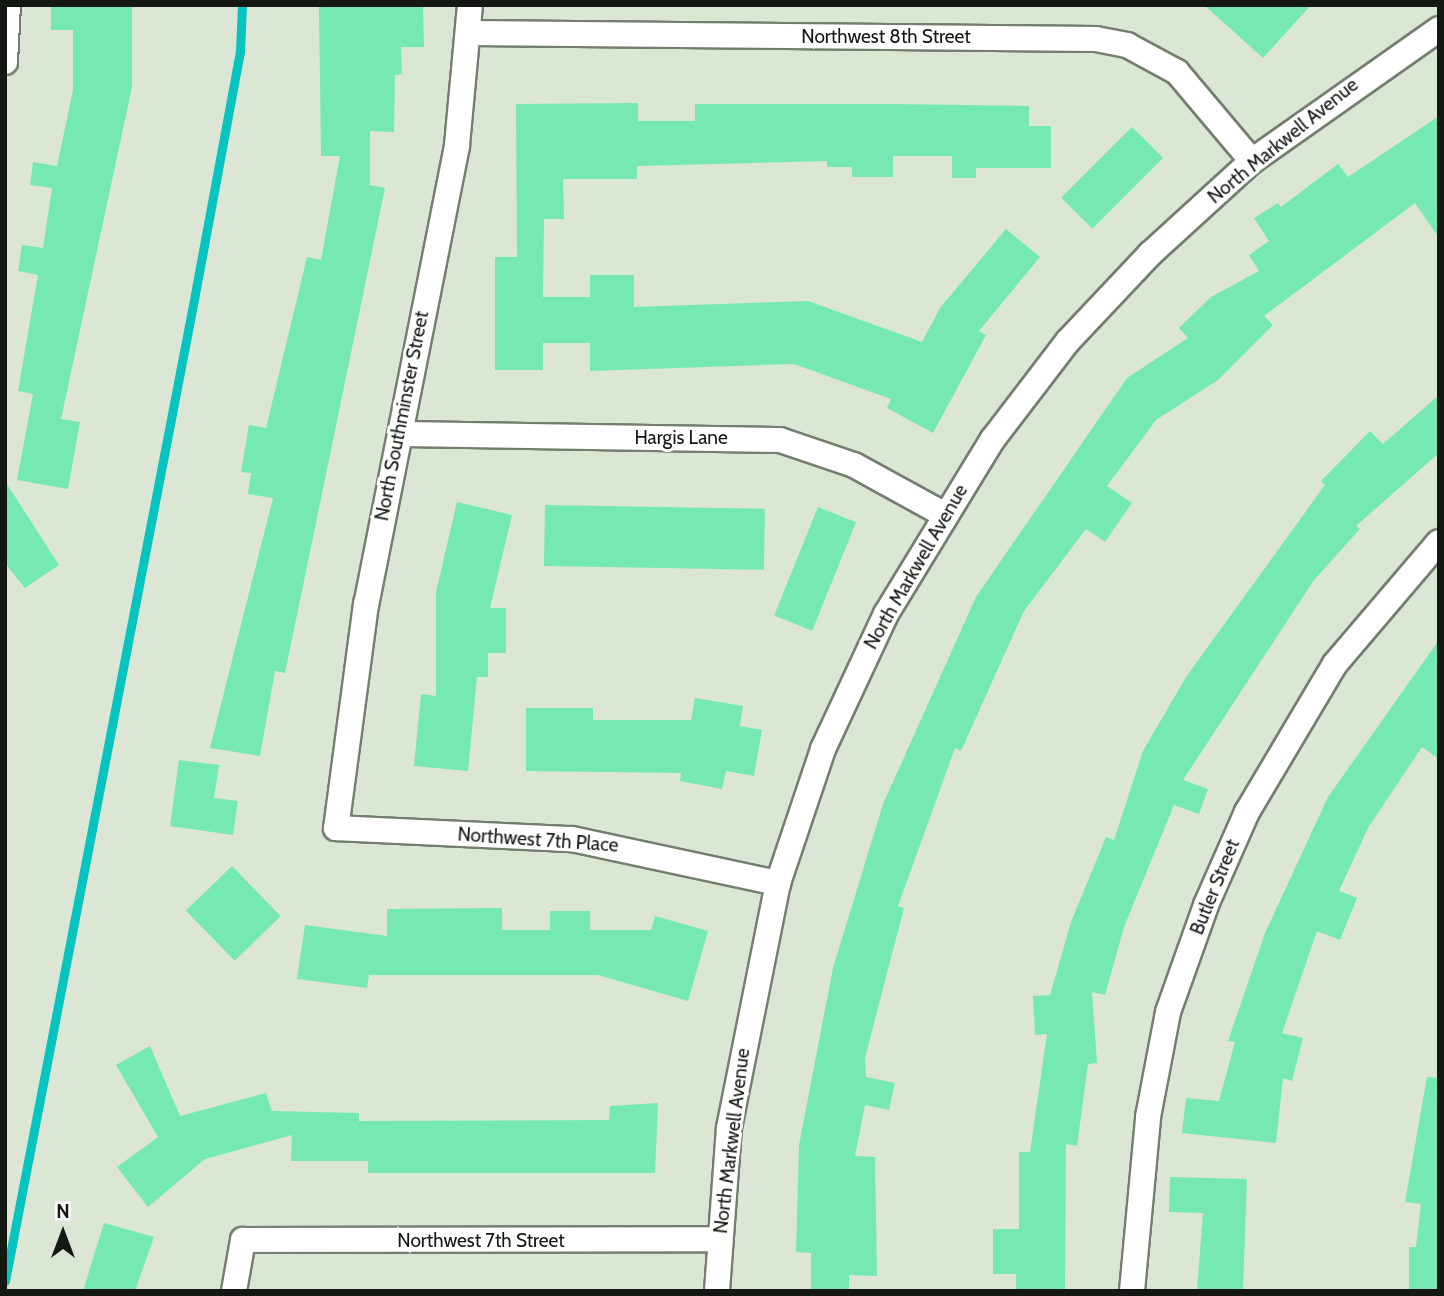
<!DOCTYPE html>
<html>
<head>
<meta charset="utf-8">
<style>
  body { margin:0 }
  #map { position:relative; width:1444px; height:1296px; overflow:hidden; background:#dbe6d5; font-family:Cabin,sans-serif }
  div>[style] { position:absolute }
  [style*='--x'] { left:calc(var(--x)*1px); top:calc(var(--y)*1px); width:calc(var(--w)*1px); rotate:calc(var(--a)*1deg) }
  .stream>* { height:9px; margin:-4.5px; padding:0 4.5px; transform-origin:4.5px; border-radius:4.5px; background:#08c4c1 }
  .building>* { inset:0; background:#76e8b6; transform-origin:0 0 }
  .roads { filter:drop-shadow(2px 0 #747e6e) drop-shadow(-2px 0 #747e6e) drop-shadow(0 2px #747e6e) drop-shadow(0 -2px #747e6e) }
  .minor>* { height:24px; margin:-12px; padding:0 12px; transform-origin:12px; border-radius:12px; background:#fff }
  span { translate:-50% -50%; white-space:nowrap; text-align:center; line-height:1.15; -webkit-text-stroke:6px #fff; paint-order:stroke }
  .street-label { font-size:19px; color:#141812 }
  .frame { position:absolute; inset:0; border:7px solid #141812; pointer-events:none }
  .north { position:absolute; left:28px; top:1198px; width:70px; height:70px; -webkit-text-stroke:5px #fff; paint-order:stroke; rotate:0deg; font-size:19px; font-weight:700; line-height:28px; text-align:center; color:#141812 }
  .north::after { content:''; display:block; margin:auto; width:24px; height:32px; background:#141812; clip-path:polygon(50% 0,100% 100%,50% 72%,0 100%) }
</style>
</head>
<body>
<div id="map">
  <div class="stream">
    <i style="--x:5;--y:1281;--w:1005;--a:-79.1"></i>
    <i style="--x:195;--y:294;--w:247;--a:-79.5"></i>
    <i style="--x:240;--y:51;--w:46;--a:-87.5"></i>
  </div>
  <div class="building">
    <i style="clip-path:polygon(51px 5px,132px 5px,132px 87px,61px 419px,80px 422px,68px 489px,17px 480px,33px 394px,18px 391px,38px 275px,18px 271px,22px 245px,43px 248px,52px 188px,30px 185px,33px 162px,57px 166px,73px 90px,73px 30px,51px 30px)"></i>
    <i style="clip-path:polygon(423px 5px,424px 47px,401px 47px,402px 74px,395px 75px,394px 132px,370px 131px,370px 185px,385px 188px,285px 673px,275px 671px,260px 756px,210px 748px,273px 498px,248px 494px,251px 473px,241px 472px,249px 425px,266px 428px,307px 257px,321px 260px,340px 156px,321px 156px,319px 6px)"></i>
    <i style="clip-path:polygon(1204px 5px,1311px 5px,1263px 58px)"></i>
    <i style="clip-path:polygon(638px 103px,638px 121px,695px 121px,695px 104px,893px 104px,1029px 106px,1029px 126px,1051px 126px,1051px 168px,976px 168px,976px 178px,952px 178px,952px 156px,893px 156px,893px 177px,852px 177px,852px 167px,827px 167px,827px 161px,637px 166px,637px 179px,563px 179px,564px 219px,544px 219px,543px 297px,590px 297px,590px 275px,634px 275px,634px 307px,808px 301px,922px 342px,940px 308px,1006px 229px,1040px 257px,979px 331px,986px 335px,933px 433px,887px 408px,891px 399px,794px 364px,590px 371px,590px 343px,543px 343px,543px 370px,495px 370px,495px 257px,517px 257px,516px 104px)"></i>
    <i style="clip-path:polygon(1439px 116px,1439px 238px,1415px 203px,1264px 316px,1273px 325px,1218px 380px,1156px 420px,1107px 486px,1132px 503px,1105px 542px,1086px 529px,1024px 611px,961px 751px,955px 748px,898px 906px,904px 908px,865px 1058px,866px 1077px,895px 1083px,889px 1110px,865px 1105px,855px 1156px,875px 1157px,877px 1276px,849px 1275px,849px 1291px,811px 1291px,811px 1253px,796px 1252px,799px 1145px,833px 968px,883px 804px,976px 597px,1127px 378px,1188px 338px,1179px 328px,1211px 297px,1259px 271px,1249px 255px,1269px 241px,1254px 218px,1278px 203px,1281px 207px,1338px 164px,1348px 177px)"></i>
    <i style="left:1132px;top:127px;width:44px;height:100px;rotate:45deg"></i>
    <i style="clip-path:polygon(1439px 395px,1439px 453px,1356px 526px,1360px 529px,1314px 580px,1183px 780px,1208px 789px,1199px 814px,1174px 805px,1124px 927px,1105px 995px,1092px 992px,1097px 1063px,1088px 1064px,1077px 1146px,1066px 1144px,1065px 1291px,1016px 1291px,1016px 1274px,993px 1274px,993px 1229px,1019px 1229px,1019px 1152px,1030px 1152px,1047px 1034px,1035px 1035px,1033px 996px,1050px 995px,1071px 922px,1106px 837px,1114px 840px,1143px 751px,1186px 677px,1325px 485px,1321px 481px,1370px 431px,1383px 444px)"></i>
    <i style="clip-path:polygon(5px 481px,59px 565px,25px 588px,5px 563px)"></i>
    <i style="clip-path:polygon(457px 502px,512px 515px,490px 608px,506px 608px,506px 653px,488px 653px,488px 677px,477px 677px,468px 771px,414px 766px,421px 694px,436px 696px,436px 592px)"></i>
    <i style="left:545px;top:505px;width:220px;height:61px;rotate:1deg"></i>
    <i style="left:818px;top:507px;width:41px;height:117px;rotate:22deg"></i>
    <i style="clip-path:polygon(1439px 640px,1439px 759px,1422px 747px,1368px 828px,1339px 891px,1357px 898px,1340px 940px,1317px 931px,1282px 1033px,1303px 1038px,1292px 1081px,1283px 1078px,1276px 1143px,1182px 1133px,1186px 1098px,1219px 1101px,1235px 1042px,1228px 1041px,1265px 933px,1328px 797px)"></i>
    <i style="clip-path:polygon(695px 698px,743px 706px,740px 726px,762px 730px,754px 776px,726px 771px,722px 789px,680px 781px,681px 773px,526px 771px,526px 708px,593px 708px,593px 720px,691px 720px)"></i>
    <i style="clip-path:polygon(179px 760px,219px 765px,214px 798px,238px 801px,233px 835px,170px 826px)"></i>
    <i style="left:232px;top:866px;width:70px;height:64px;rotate:46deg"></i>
    <i style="clip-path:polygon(502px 908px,502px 930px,550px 930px,550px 911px,590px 911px,590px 930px,651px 930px,655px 916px,708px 931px,688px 1001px,598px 975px,369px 975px,367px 988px,297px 979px,305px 925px,387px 936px,387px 909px)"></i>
    <i style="clip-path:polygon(150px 1046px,180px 1116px,266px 1093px,272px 1111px,359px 1113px,359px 1121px,609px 1120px,610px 1106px,658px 1103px,655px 1173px,368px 1173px,368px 1161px,291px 1161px,292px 1135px,205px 1159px,148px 1207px,117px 1167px,158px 1137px,116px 1065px)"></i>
    <i style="clip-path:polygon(1427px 1077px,1439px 1078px,1439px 1291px,1409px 1291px,1409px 1247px,1416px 1247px,1421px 1204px,1405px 1202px)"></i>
    <i style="clip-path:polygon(1170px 1177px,1247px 1179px,1243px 1291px,1197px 1291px,1203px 1213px,1169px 1212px)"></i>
    <i style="clip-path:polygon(104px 1223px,154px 1237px,135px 1291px,83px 1291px)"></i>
  </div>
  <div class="roads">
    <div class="minor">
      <i style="--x:470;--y:5;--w:142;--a:95.3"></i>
      <i style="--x:457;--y:146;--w:467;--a:101.2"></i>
      <i style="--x:366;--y:604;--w:226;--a:97.6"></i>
      <i style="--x:336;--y:828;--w:236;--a:2.7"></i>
      <i style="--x:572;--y:839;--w:211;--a:12.1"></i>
      <i style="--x:470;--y:33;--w:626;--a:0.55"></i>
      <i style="--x:1096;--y:39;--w:32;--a:11"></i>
      <i style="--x:1127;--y:45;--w:57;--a:28.4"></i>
      <i style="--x:1177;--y:72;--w:116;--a:49.9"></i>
      <i style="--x:5;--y:62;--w:57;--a:-87"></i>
      <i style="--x:401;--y:434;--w:379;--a:0.9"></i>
      <i style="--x:780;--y:440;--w:78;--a:18.7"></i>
      <i style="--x:854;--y:465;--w:102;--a:28.8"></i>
      <i style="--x:234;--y:1291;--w:52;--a:-80"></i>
      <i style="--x:243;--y:1240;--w:477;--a:-0.1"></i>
      <i style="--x:717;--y:1291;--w:163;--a:-85.8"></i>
      <i style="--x:729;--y:1128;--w:250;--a:-78.7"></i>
      <i style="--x:778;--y:883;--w:141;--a:-71.4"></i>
      <i style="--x:823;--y:749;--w:149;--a:-65"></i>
      <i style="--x:886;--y:614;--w:205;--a:-58.6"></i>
      <i style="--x:993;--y:439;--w:123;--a:-52.6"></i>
      <i style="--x:1068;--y:341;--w:120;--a:-46.7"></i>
      <i style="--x:1150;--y:254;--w:138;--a:-42.4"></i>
      <i style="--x:1252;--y:161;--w:229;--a:-35.2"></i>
      <i style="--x:1132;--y:1291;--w:175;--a:-84.7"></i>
      <i style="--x:1148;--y:1117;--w:107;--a:-79.2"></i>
      <i style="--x:1168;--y:1012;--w:114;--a:-70.4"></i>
      <i style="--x:1206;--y:905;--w:102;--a:-66.2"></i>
      <i style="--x:1247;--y:812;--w:172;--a:-59.3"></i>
      <i style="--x:1335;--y:664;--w:160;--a:-49.6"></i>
    </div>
  </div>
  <div class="street-label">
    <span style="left:886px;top:37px">Northwest 8th Street</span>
    <span style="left:1283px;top:141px;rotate:-39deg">North Markwell Avenue</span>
    <span style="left:402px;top:416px;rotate:-79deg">North Southminster Street</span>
    <span style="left:681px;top:438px">Hargis Lane</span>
    <span style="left:916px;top:567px;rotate:-60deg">North Markwell Avenue</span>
    <span style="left:538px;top:840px;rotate:4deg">Northwest 7th Place</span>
    <span style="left:1215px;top:887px;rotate:-68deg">Butler Street</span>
    <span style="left:732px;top:1141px;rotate:-83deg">North Markwell Avenue</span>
    <span style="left:481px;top:1241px">Northwest 7th Street</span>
  </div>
  <div class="frame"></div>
  <div class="north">N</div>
</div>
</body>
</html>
